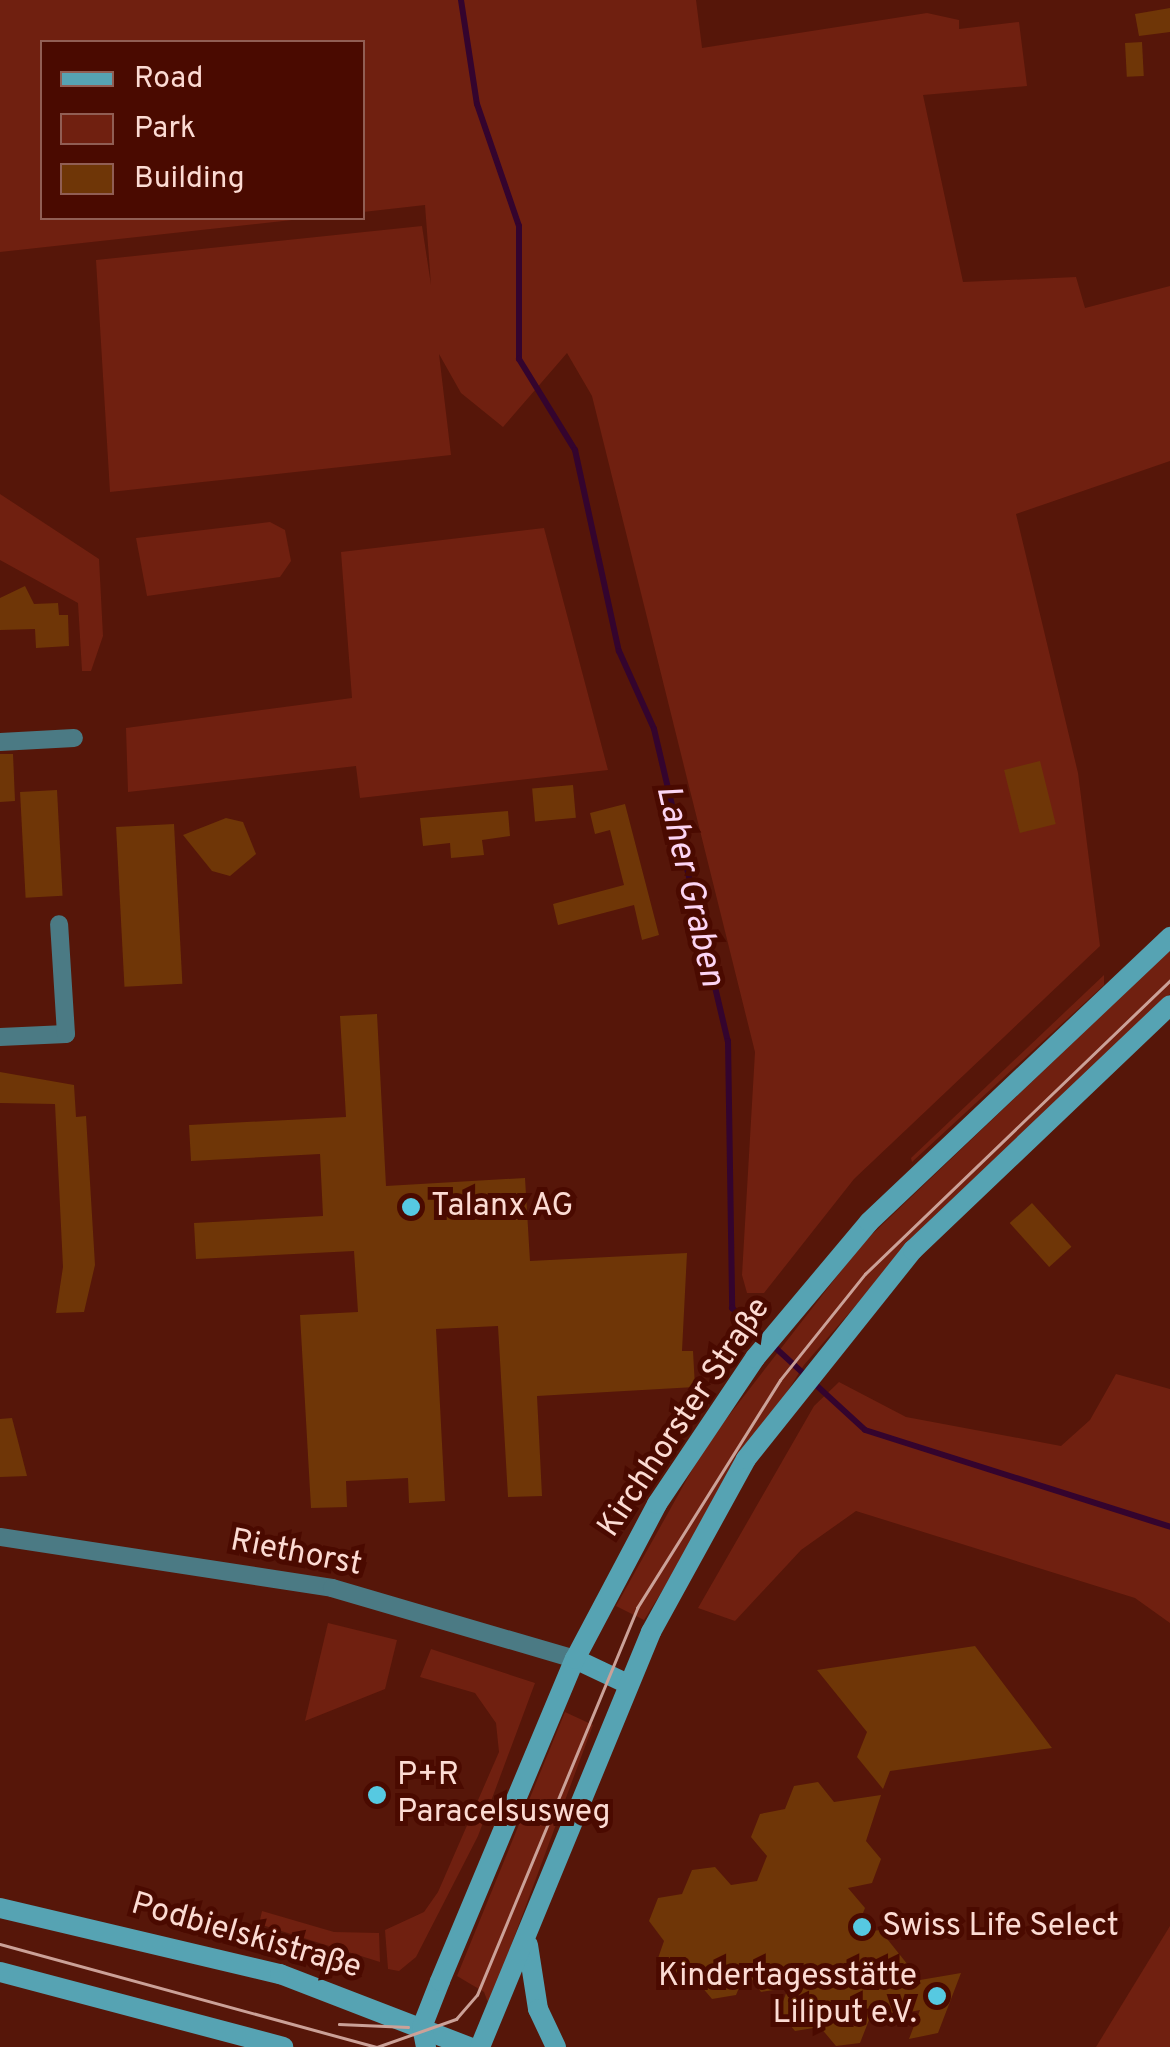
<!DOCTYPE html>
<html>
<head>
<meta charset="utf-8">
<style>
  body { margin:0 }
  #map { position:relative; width:1170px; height:2047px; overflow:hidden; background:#561609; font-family:Overpass,sans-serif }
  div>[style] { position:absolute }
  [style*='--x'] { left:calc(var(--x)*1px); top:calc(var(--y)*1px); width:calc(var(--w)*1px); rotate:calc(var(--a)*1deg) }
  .green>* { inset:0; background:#702010 }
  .stream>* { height:6px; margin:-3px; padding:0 3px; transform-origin:3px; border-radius:3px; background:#34042e }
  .building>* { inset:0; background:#6f3607; transform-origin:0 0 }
  .street>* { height:18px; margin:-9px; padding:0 9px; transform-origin:9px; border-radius:9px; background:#4b7a84 }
  .secondary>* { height:20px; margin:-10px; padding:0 10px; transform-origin:10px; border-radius:10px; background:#56a3b3 }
  .tram>* { height:2.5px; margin:-1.25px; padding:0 1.25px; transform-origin:1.25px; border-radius:1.25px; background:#cba198 }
  .dots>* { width:28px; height:28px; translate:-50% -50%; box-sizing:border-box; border:5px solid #4a0a00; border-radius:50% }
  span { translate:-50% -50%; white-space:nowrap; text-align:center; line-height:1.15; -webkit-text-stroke:10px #4a0a00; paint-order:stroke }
  .poi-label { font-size:32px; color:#fcdbd3 }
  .left { translate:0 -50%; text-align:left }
  .right { translate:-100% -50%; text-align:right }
  .street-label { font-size:32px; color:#fcdbd3 }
  .water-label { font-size:35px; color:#fcd5f4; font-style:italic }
  .legend { position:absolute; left:40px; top:40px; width:325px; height:180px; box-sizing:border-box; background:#4a0a00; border:2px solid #915e54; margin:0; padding:12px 18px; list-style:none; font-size:30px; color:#fcdbd3 }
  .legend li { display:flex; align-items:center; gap:20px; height:50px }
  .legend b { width:50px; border:2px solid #915e54 }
</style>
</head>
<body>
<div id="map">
  <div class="green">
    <i style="clip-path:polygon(0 0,696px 0,702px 48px,927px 13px,959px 20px,959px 29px,1019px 22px,1027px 86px,923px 95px,963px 282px,1076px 277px,1085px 308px,1170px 286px,1170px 461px,1016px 514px,1078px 773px,1100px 946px,854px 1179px,764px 1293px,747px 1293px,742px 1275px,755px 1052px,592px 396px,567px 353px,503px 427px,461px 393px,439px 354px,451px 455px,110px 492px,96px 260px,422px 226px,431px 285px,425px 205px,363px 212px,362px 42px,42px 42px,42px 218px,310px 218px,0 252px)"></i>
    <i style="clip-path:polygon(0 494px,99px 559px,103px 636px,91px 671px,82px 671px,78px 603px,0 560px)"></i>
    <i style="clip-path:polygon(270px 522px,285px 530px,291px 561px,280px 577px,147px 596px,136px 538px)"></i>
    <i style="clip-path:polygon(544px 528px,608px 770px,360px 798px,356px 766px,128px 792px,126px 728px,352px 698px,341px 552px)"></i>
    <i style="clip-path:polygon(1170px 950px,1170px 994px,930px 1220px,804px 1365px,644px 1620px,616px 1606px,706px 1445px,862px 1244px)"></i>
    <i style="clip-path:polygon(1104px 975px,1104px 985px,912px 1162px,911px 1158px)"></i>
    <i style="clip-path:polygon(1116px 1374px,1170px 1389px,1170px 1623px,1135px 1598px,856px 1511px,801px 1550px,735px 1621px,698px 1608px,814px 1406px,839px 1382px,906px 1417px,1061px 1446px,1090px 1420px)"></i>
    <i style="clip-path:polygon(328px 1623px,397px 1640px,385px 1689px,305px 1721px)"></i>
    <i style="clip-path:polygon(431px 1649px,535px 1683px,478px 1836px,416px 1957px,399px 1971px,388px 1969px,385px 1930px,424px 1912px,438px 1892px,499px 1752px,496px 1723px,475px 1693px,420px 1677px)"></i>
    <i style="clip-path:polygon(565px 1712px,593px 1725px,489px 2005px,484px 1992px,457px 1976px)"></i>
    <i style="clip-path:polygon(262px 1911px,334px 1932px,379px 1933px,380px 1962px,259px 1924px)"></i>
    <i style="clip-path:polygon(1170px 1926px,1170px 2047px,1096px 2047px)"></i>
  </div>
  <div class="stream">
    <i style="--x:461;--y:0;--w:105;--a:81.3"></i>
    <i style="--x:477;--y:104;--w:129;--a:71"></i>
    <i style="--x:519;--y:226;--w:133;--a:90"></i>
    <i style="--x:519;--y:359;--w:107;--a:58.4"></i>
    <i style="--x:575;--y:450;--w:206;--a:77.7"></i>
    <i style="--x:619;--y:651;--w:85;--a:65.8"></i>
    <i style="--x:654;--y:729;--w:321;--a:76.7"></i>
    <i style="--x:728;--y:1041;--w:267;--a:89.1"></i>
    <i style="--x:732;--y:1308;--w:180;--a:42.5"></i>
    <i style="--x:865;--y:1430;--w:320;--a:17.6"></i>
  </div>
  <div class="building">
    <i style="clip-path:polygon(1170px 8px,1170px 32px,1139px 36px,1135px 14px)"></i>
    <i style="left:1142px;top:42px;width:34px;height:17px;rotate:87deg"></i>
    <i style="clip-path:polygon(25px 586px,34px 604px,58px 603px,59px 615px,68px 615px,69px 646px,36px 648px,35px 629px,0 630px,0 598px)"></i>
    <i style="clip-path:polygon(0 754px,13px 754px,15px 801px,0 802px)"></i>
    <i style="left:1040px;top:761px;width:65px;height:37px;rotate:76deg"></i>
    <i style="left:573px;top:785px;width:33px;height:41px;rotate:85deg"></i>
    <i style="left:57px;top:790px;width:106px;height:37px;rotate:87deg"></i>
    <i style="clip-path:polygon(625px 804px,659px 935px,642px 940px,634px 905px,558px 925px,553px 904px,624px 885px,610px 830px,595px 834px,590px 813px)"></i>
    <i style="clip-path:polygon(508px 811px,510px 836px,482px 840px,484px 855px,451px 858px,450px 843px,423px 846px,420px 818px)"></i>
    <i style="clip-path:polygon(226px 818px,243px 822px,256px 854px,230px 876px,212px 871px,183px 835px)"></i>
    <i style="left:174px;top:824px;width:160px;height:58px;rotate:87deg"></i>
    <i style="clip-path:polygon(377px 1014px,386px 1186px,525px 1178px,530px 1261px,687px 1253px,682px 1351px,693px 1351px,695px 1387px,537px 1396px,542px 1496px,508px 1497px,498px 1326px,436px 1329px,445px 1501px,409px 1503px,408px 1478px,346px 1481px,347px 1507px,311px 1508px,300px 1315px,358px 1312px,354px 1251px,196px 1259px,194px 1223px,323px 1216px,320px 1154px,191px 1161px,189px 1125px,346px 1117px,340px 1016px)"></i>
    <i style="clip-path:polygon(0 1072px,74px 1085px,76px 1117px,86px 1116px,95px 1265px,84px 1312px,56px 1313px,63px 1267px,55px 1104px,0 1103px)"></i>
    <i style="left:1032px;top:1203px;width:59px;height:30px;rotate:48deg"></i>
    <i style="clip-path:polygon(12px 1418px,27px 1476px,0 1477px,0 1419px)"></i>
    <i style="clip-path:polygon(975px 1646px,1052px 1748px,890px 1771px,883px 1789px,857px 1757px,867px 1732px,817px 1670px)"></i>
    <i style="clip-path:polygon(818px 1782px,834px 1802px,881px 1795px,866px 1841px,881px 1859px,872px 1883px,848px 1888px,865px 1908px,855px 1933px,880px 1930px,920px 1980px,961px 1973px,938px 2033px,909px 2039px,920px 2010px,869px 2020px,860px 2043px,836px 2046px,820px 2027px,795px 2031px,779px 2012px,788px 1988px,761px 1992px,746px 1971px,736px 1995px,712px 1999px,696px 1980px,671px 1984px,656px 1964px,664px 1941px,649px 1921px,658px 1898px,682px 1894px,692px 1870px,715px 1867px,731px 1885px,757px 1881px,767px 1856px,751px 1837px,760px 1814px,785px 1809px,794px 1786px)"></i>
  </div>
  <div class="street">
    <i style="--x:0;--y:742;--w:74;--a:-3.1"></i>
    <i style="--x:0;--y:1037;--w:66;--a:-2.6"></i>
    <i style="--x:66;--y:1034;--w:110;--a:-93.6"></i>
    <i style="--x:0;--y:1537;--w:336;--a:8.7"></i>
    <i style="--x:332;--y:1588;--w:253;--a:16.3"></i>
  </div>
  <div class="secondary">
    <i style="--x:575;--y:1659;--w:59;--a:25.3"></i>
    <i style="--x:0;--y:1908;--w:288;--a:13.3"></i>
    <i style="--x:280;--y:1974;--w:203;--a:21.1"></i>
    <i style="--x:528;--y:1945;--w:65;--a:81.1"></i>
    <i style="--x:538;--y:2009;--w:42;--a:64.7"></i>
    <i style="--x:0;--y:1972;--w:293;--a:14.8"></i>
    <i style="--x:426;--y:2047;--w:20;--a:-101"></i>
    <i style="--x:422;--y:2027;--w:49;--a:-68.6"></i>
    <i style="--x:440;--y:1981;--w:349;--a:-67.3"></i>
    <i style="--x:575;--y:1659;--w:175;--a:-62.1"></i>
    <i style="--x:657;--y:1504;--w:176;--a:-56.1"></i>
    <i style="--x:755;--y:1358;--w:177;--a:-50"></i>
    <i style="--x:869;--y:1222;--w:415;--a:-43.4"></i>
    <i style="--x:480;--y:2047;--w:449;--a:-67.6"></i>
    <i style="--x:651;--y:1632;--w:197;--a:-61.2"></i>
    <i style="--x:746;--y:1459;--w:268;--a:-51.4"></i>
    <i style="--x:913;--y:1250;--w:355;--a:-43.6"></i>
  </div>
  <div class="tram">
    <i style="--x:0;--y:1944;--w:391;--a:15.3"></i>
    <i style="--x:377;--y:2047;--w:84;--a:-19.5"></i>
    <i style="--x:456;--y:2019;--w:32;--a:-49"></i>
    <i style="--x:477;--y:1995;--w:419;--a:-67.5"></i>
    <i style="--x:637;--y:1608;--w:269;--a:-57.9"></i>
    <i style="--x:780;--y:1380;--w:136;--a:-51.3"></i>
    <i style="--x:865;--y:1274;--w:424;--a:-43.9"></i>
    <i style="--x:339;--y:2024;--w:69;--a:2.5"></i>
  </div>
  <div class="dots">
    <i style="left:411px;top:1207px;background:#56c9e1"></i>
    <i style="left:377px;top:1795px;background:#56c9e1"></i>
    <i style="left:862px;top:1927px;background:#56c9e1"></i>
    <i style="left:937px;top:1996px;background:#56c9e1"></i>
  </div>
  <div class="poi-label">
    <span class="left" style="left:431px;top:1207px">Talanx AG</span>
    <span class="left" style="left:397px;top:1795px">P+R<br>Paracelsusweg</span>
    <span class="left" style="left:882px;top:1927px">Swiss Life Select</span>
    <span class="right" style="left:917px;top:1996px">Kindertagesstätte<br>Liliput e.V.</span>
  </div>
  <div class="street-label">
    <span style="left:685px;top:1418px;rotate:-56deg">Kirchhorster Straße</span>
    <span style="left:296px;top:1554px;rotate:11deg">Riethorst</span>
    <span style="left:246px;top:1937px;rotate:16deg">Podbielskistraße</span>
  </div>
  <div class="water-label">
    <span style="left:689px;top:886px;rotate:77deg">Laher Graben</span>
  </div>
  <ul class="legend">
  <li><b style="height:12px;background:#56a3b3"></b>Road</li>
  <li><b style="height:28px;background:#702010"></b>Park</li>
  <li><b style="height:28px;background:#6f3607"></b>Building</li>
  </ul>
</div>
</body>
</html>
